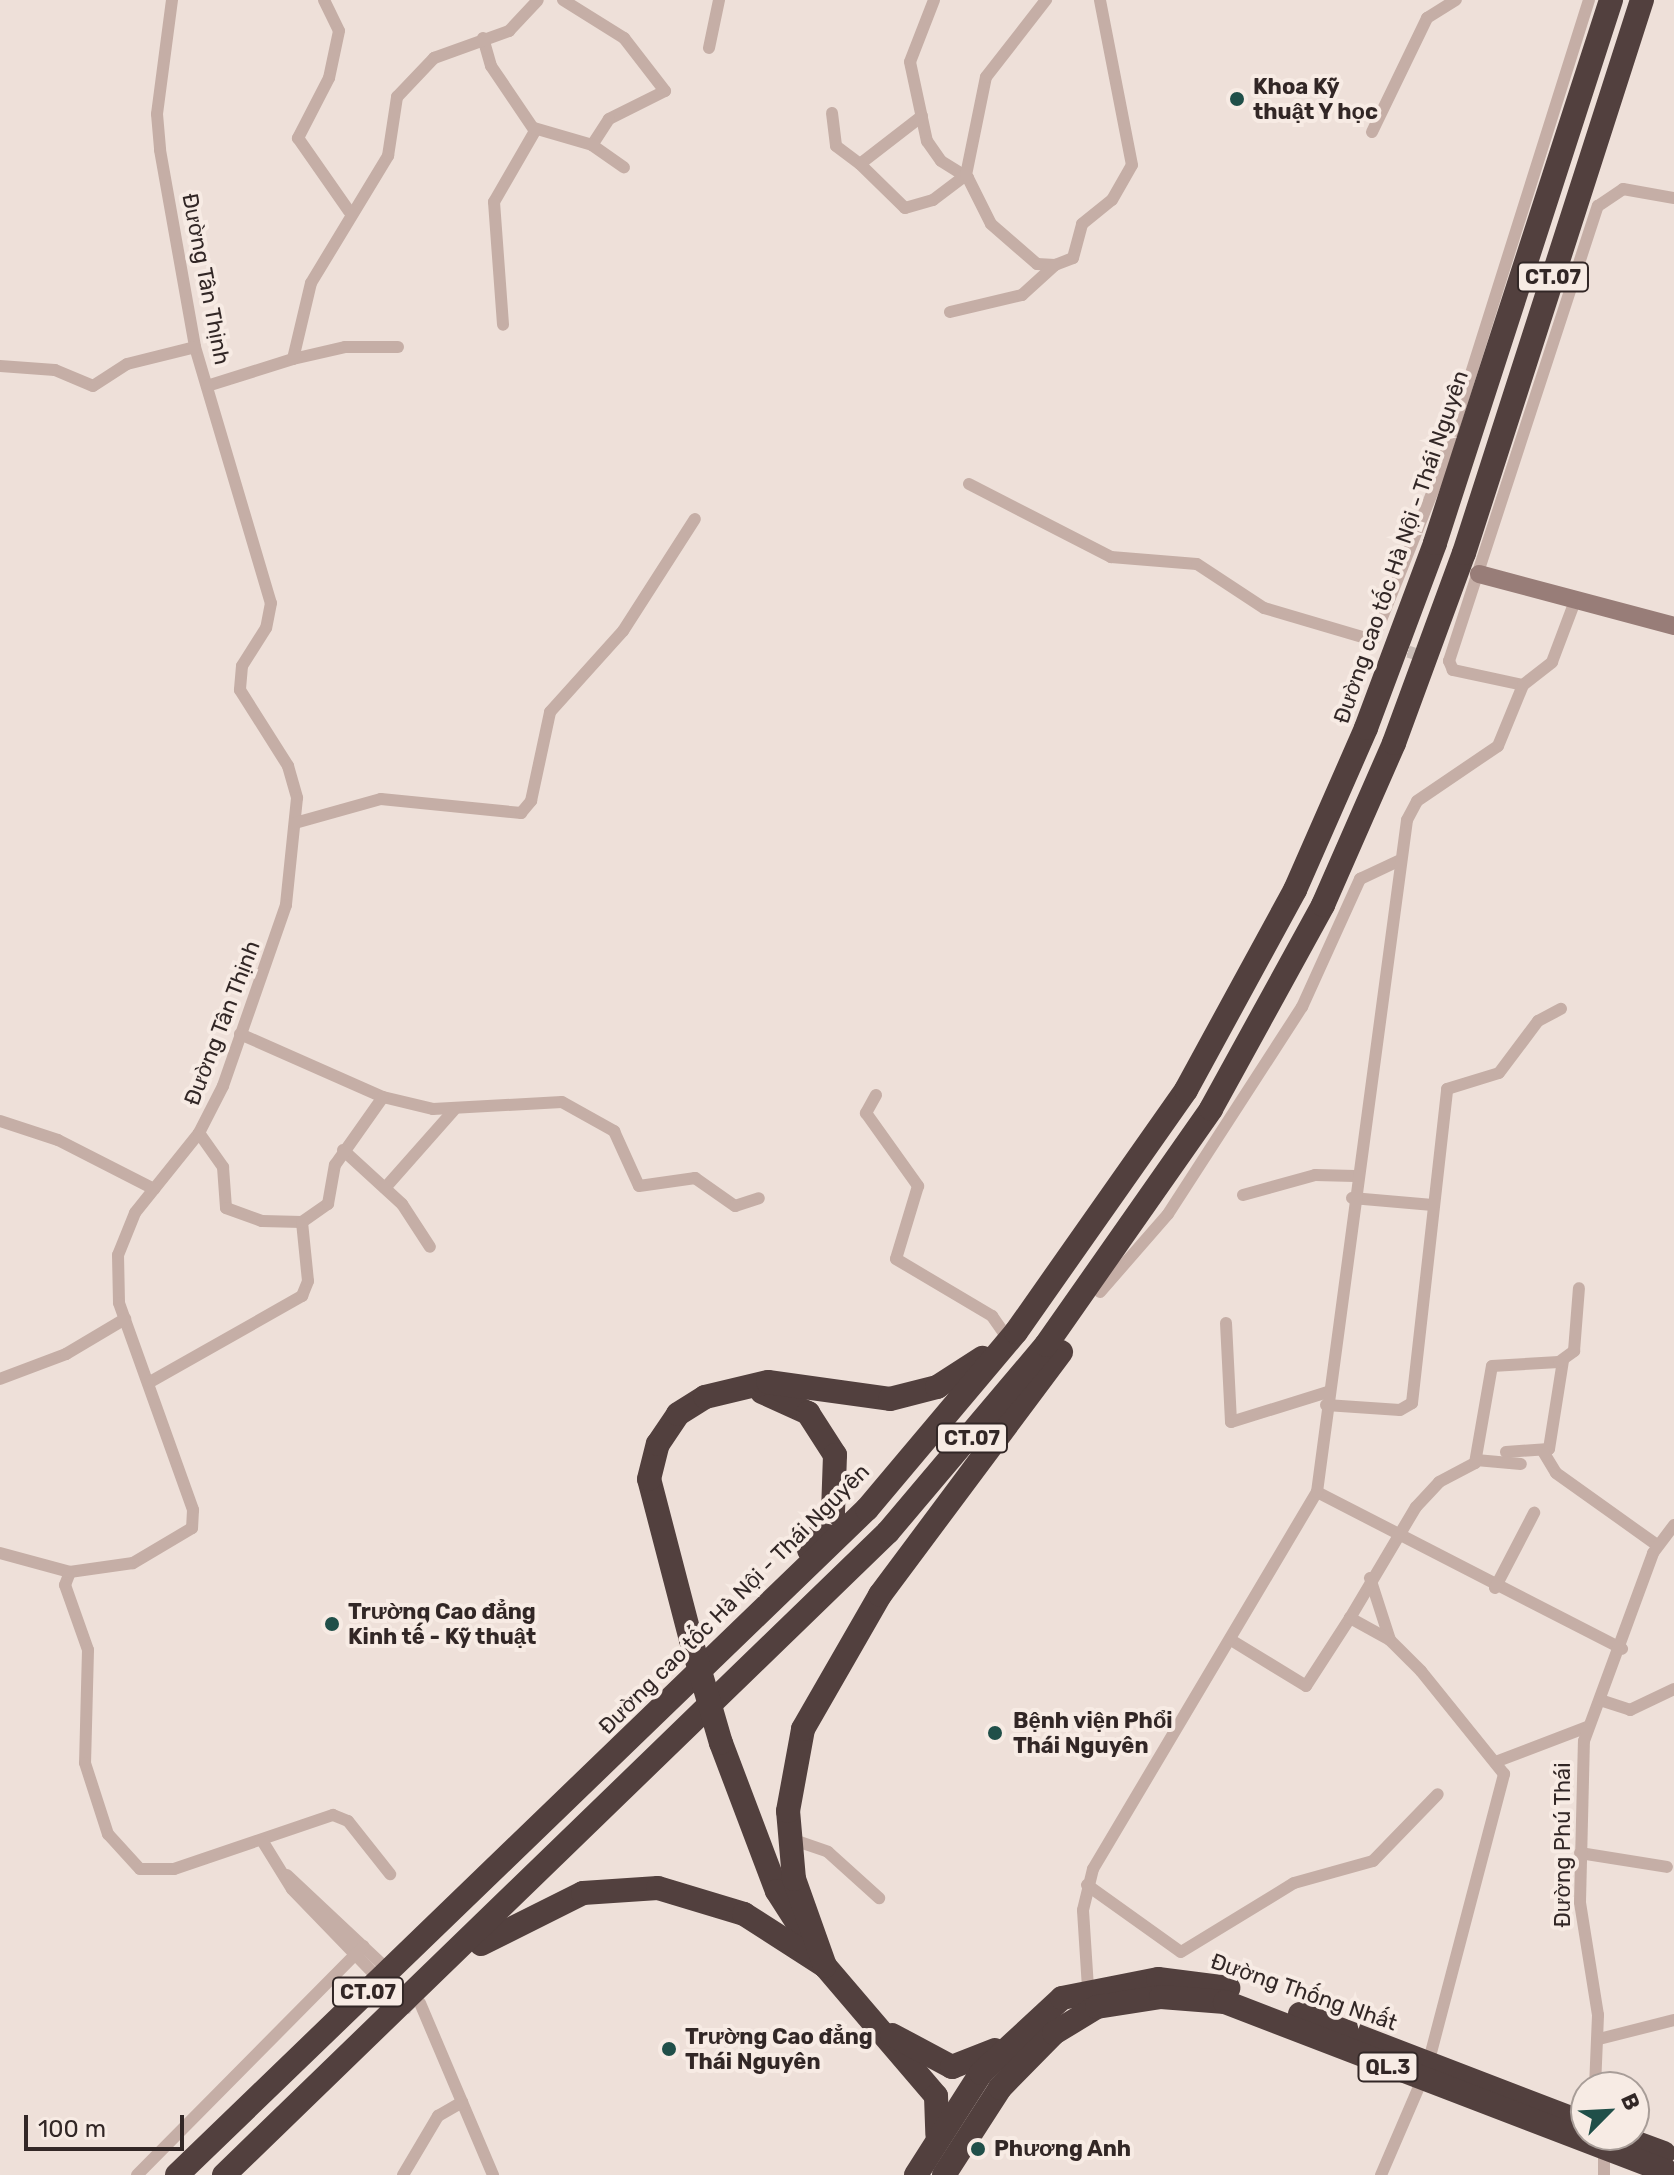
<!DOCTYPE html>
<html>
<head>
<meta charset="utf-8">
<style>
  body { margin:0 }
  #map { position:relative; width:1674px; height:2175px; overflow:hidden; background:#eee0d9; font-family:Rubik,sans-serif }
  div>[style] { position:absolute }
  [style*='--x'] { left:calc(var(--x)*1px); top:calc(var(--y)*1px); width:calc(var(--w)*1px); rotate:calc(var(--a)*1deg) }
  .street-tunnel>* { height:12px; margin-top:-6px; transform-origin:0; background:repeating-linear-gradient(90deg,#c8bbb5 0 12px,transparent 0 18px) }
  .street>* { height:12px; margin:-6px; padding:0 6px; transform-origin:6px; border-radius:6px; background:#c5aea6 }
  .secondary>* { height:18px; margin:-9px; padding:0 9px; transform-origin:9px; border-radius:9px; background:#987d78 }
  .highway>* { height:24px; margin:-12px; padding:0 12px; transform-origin:12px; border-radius:12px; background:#52403e }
  .highway-bridge>* { height:24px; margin:-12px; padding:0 12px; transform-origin:12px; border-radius:12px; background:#52403e }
  .dots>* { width:22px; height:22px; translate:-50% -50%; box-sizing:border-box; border:4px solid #f7ebe4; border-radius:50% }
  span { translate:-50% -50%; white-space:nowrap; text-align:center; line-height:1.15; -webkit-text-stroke:8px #f7ebe4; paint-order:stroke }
  .shield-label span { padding:2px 6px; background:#f7ebe4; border:2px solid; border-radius:6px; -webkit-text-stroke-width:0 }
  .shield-label { font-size:20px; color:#322726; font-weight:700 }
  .poi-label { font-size:22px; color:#322726; font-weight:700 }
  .left { translate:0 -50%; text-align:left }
  .street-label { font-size:22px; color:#322726 }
  .north { position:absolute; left:1570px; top:2071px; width:80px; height:80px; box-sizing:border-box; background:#f7ebe4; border:2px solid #a89d98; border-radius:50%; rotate:66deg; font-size:22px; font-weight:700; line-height:32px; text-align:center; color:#322726 }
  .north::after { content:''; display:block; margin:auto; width:28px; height:36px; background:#204f49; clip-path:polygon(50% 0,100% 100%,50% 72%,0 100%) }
  .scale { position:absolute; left:24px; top:2115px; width:160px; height:36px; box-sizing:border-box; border:4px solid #322726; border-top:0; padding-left:10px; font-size:24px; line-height:28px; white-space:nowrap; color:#322726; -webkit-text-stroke:6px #f7ebe4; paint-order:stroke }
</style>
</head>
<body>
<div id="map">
  <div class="street-tunnel">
    <i style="--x:1391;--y:646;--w:52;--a:18.1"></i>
    <i style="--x:378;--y:1977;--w:48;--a:43.3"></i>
  </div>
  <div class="street">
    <i style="--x:172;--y:0;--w:115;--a:97.5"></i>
    <i style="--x:157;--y:114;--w:36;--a:85"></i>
    <i style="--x:160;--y:150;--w:200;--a:79.9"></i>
    <i style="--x:195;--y:347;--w:267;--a:73.5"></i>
    <i style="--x:271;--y:603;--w:25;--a:101"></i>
    <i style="--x:266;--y:628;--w:45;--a:122.3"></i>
    <i style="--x:242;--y:666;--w:24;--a:95"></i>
    <i style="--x:240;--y:690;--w:90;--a:57.7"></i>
    <i style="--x:288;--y:766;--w:33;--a:74"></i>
    <i style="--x:297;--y:798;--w:108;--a:95.9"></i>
    <i style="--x:286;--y:905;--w:192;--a:109.2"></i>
    <i style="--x:223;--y:1086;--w:53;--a:117.1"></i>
    <i style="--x:199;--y:1133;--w:102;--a:128.7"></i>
    <i style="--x:135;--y:1213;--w:45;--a:112"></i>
    <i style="--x:118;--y:1255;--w:48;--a:88.8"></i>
    <i style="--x:119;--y:1303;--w:220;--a:70.3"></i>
    <i style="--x:193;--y:1510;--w:18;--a:93"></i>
    <i style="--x:192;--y:1528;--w:69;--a:149.3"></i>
    <i style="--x:133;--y:1563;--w:64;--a:171.9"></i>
    <i style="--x:70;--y:1572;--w:14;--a:111"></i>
    <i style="--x:65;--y:1585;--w:69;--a:70.5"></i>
    <i style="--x:88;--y:1650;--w:113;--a:91.5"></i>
    <i style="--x:85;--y:1763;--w:75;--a:72.1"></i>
    <i style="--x:108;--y:1834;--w:47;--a:47.6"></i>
    <i style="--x:140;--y:1869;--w:34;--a:0"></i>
    <i style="--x:174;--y:1869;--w:168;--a:-18.8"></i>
    <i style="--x:333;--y:1815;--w:16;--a:22"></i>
    <i style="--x:348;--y:1821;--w:68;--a:51.6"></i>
    <i style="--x:324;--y:0;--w:34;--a:64"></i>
    <i style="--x:339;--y:31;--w:48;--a:102"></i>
    <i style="--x:329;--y:78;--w:68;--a:117.3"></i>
    <i style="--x:298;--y:138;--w:89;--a:55.1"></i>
    <i style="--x:563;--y:0;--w:72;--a:31.9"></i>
    <i style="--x:624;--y:38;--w:67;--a:52.3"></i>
    <i style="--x:665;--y:91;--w:63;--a:153.4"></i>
    <i style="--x:609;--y:119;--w:31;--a:123"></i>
    <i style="--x:934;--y:0;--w:66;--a:111.2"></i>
    <i style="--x:910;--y:62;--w:81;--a:77.9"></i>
    <i style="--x:927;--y:141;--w:24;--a:55"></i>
    <i style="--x:941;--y:161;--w:32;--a:32"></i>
    <i style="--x:968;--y:178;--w:51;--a:63.4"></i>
    <i style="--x:991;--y:224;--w:61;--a:41"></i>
    <i style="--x:1037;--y:264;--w:18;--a:3"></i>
    <i style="--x:1055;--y:265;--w:19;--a:-21"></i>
    <i style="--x:1073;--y:258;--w:35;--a:-75"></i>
    <i style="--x:1082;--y:224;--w:38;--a:-39"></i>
    <i style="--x:1112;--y:200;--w:40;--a:-60.3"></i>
    <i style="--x:1132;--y:165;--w:168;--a:-101"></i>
    <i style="--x:483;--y:38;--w:29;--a:74"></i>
    <i style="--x:491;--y:66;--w:78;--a:55.9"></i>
    <i style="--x:535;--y:131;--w:82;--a:120"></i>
    <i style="--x:494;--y:202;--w:123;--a:85.8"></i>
    <i style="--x:709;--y:48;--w:49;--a:-78.2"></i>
    <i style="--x:832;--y:113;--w:33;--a:83"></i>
    <i style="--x:836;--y:146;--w:30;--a:37"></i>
    <i style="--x:922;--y:116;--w:78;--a:142.3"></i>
    <i style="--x:860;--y:164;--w:63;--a:44.4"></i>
    <i style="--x:905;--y:208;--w:29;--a:-16"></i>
    <i style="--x:933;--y:200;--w:41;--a:-37.1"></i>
    <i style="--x:966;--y:175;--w:100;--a:-78.5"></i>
    <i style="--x:986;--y:77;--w:98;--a:-52.1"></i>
    <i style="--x:534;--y:128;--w:60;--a:16.3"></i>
    <i style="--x:592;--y:145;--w:39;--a:35"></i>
    <i style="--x:1372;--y:132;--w:127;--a:-64.2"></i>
    <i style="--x:1427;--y:18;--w:34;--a:-32"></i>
    <i style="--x:950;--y:312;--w:74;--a:-13.3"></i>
    <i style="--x:1022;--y:295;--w:45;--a:-42.3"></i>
    <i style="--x:293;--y:359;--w:53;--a:-13"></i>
    <i style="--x:345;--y:347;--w:53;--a:0"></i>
    <i style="--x:0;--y:366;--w:55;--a:4.2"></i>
    <i style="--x:55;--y:370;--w:41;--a:22.8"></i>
    <i style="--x:93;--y:386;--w:40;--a:-32.9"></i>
    <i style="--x:127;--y:364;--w:70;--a:-14"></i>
    <i style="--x:207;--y:386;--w:90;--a:-17.4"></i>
    <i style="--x:293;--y:359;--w:78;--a:-76.7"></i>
    <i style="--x:311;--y:283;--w:149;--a:-58.8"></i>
    <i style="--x:388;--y:156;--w:60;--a:-81.3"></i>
    <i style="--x:397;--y:97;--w:54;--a:-46.5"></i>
    <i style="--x:434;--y:58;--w:80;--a:-19.8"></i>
    <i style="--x:509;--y:31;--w:42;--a:-46.9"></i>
    <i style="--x:969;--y:484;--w:160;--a:27.2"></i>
    <i style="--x:1111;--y:557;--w:86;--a:4.7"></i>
    <i style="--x:1197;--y:564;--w:80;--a:33.3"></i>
    <i style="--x:1264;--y:608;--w:114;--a:16.4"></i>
    <i style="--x:1373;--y:640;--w:175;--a:-68.1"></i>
    <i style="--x:1438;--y:478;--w:501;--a:-72.47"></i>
    <i style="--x:1523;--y:685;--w:72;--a:-167.9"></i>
    <i style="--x:1453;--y:670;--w:10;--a:-114"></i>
    <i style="--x:1449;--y:661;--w:479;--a:-71.9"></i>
    <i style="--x:1598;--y:206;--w:30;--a:-34"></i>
    <i style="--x:1623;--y:189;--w:52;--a:10"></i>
    <i style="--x:295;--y:823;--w:89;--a:-15.6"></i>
    <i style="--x:381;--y:799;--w:141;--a:5.7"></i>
    <i style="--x:521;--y:813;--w:16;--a:-50"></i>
    <i style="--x:531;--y:801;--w:91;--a:-77.9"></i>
    <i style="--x:550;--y:712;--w:109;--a:-48"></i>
    <i style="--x:623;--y:631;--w:133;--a:-57.3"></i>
    <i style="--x:240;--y:1034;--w:156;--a:23.8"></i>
    <i style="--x:383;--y:1097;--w:51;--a:13.5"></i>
    <i style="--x:433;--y:1109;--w:129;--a:-3.1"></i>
    <i style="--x:562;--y:1102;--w:60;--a:29.1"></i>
    <i style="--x:614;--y:1131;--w:60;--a:65.6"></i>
    <i style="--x:639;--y:1186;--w:57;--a:-8.1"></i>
    <i style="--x:695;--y:1178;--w:49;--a:35"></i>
    <i style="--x:735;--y:1206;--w:25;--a:-18"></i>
    <i style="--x:876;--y:1095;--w:21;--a:119"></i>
    <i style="--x:866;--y:1113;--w:90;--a:54.5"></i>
    <i style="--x:918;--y:1186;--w:76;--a:106.8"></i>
    <i style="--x:896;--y:1259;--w:112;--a:30.7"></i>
    <i style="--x:992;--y:1316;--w:21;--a:55"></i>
    <i style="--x:0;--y:1121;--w:61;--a:18.1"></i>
    <i style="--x:58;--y:1140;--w:108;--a:27"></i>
    <i style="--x:199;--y:1133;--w:42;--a:54.8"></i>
    <i style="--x:223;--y:1167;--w:41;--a:85.8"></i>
    <i style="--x:226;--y:1208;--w:38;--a:20"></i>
    <i style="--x:262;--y:1221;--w:40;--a:1.4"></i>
    <i style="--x:343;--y:1150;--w:80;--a:42.5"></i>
    <i style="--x:402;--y:1204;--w:51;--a:56.9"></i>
    <i style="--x:385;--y:1188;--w:104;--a:-48.5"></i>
    <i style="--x:1243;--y:1195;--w:75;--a:-15.5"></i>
    <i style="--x:1315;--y:1175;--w:40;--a:1.4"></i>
    <i style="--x:1352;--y:1198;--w:81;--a:4.9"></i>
    <i style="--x:1100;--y:1292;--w:103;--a:-48.9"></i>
    <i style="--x:1168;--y:1214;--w:247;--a:-57.1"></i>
    <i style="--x:1302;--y:1007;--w:141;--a:-65.6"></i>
    <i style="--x:1360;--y:879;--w:42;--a:-25.3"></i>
    <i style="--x:1226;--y:1323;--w:99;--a:87.1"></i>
    <i style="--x:1231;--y:1422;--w:102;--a:-17.2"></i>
    <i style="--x:0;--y:1379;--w:71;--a:-20.7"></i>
    <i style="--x:66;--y:1354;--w:69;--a:-30.7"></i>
    <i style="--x:150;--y:1382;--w:175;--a:-29.5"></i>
    <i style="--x:302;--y:1296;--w:16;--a:-68"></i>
    <i style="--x:308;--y:1281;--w:59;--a:-95.8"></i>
    <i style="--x:302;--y:1222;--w:32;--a:-35"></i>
    <i style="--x:328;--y:1204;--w:40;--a:-80"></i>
    <i style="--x:335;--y:1165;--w:83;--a:-54.8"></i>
    <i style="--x:1326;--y:1405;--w:74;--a:3.9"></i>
    <i style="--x:1400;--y:1410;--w:14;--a:-30"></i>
    <i style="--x:1412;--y:1403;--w:316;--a:-83.6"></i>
    <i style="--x:1447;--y:1089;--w:54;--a:-17.1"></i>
    <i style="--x:1499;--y:1073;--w:65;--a:-53.1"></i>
    <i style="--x:1538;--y:1021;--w:26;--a:-28"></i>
    <i style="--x:1506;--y:1452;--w:43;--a:-4"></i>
    <i style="--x:1549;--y:1449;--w:89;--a:-81"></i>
    <i style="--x:1544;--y:1453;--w:23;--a:59"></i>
    <i style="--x:1556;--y:1473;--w:124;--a:35.5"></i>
    <i style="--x:1476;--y:1460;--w:45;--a:5.1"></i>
    <i style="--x:1317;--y:1492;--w:343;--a:27.2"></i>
    <i style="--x:0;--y:1553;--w:73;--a:15.2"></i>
    <i style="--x:1370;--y:1578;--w:65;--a:72.1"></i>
    <i style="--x:1495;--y:1588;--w:85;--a:-62.5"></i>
    <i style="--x:1231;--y:1640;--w:88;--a:31.5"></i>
    <i style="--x:1306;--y:1686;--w:81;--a:-57.1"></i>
    <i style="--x:1600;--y:1700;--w:32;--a:18"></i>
    <i style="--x:1630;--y:1710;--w:49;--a:-25.5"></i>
    <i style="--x:1498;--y:1761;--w:95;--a:-20.9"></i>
    <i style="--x:791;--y:1839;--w:39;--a:19"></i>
    <i style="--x:828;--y:1852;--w:69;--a:42"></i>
    <i style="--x:263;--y:1842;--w:55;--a:58.3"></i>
    <i style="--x:292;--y:1889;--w:120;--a:46"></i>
    <i style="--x:1580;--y:1853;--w:88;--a:9.1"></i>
    <i style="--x:287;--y:1875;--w:133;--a:43.2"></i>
    <i style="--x:1087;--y:1885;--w:115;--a:35.5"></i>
    <i style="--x:1181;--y:1952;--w:132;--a:-31.4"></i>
    <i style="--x:1294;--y:1883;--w:82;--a:-15.6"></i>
    <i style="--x:1373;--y:1861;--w:93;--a:-45.9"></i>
    <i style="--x:1088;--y:1988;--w:78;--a:-93.7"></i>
    <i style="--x:1083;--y:1910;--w:42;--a:-76.3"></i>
    <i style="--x:1093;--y:1869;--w:439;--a:-59.3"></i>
    <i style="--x:1317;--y:1492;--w:678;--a:-82.37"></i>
    <i style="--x:1407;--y:820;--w:21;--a:-62"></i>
    <i style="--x:1417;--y:801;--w:98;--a:-34.2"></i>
    <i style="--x:1498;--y:746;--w:66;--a:-67.7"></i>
    <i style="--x:1523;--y:685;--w:37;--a:-38"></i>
    <i style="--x:1552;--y:662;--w:65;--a:-69.3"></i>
    <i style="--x:420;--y:2003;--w:187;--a:67"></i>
    <i style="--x:1599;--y:2039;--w:77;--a:-14.2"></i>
    <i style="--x:1428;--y:2064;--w:300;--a:-75.3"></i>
    <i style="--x:1504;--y:1774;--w:132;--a:-128.9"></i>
    <i style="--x:1421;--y:1671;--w:44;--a:-135"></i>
    <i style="--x:1390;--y:1640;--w:46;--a:-151.2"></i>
    <i style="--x:1350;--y:1618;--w:129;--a:-59.3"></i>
    <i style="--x:1416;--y:1507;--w:34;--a:-47"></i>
    <i style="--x:1439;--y:1482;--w:41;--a:-27.8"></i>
    <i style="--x:1475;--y:1463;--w:98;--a:-80.1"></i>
    <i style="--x:1492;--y:1366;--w:67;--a:-3.4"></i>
    <i style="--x:1559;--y:1362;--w:19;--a:-36"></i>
    <i style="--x:1574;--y:1351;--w:63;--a:-85.5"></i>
    <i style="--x:1595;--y:2087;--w:72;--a:-87.6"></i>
    <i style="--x:1598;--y:2015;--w:114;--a:-99.1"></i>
    <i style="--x:1580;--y:1902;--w:161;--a:-88.6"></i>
    <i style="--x:1584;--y:1741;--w:200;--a:-69.8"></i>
    <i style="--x:1653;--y:1553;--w:35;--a:-53"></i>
    <i style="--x:137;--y:2175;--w:322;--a:-45.3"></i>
    <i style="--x:403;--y:2175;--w:69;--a:-59.3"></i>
    <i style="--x:438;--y:2116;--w:28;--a:-30"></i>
    <i style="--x:1381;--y:2175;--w:103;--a:-66.7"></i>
    <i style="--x:1604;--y:2175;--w:26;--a:-90"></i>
  </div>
  <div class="secondary">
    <i style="--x:1479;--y:574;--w:202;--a:14.9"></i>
  </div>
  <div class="highway">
    <i style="--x:762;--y:1392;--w:51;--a:24.5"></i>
    <i style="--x:808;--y:1413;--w:50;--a:57.3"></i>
    <i style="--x:835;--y:1455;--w:58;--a:92"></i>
    <i style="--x:833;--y:1513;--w:44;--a:123"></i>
    <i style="--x:691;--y:1640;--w:166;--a:-104.6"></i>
    <i style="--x:649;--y:1479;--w:36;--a:-76"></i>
    <i style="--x:658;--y:1444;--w:36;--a:-56"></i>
    <i style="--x:678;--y:1414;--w:32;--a:-32"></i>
    <i style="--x:705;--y:1397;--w:65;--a:-13.4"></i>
    <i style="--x:768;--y:1382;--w:123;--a:7.9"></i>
    <i style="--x:890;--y:1399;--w:49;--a:-14.3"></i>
    <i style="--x:937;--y:1387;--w:54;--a:-32.8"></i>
    <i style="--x:721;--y:1743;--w:158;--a:69.3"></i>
    <i style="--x:777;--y:1891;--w:89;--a:57.4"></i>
    <i style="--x:825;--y:1966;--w:171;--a:49.5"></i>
    <i style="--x:936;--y:2096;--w:38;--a:88"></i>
    <i style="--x:481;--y:1944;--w:114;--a:-26.6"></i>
    <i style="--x:583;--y:1893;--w:75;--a:-3.8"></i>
    <i style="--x:658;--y:1888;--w:90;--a:16.8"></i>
    <i style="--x:744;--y:1914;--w:96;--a:32.7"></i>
    <i style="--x:825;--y:1966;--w:92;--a:-109.6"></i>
    <i style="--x:794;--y:1879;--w:68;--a:-95"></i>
    <i style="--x:788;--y:1811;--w:83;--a:-79.6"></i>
    <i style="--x:803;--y:1729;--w:155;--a:-60.1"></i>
    <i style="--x:880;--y:1595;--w:303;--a:-53.3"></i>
    <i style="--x:1300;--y:2014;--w:306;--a:21"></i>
    <i style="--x:892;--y:2035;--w:68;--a:28.1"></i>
    <i style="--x:952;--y:2067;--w:46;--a:-21.6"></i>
    <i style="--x:1615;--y:2135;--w:52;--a:20.2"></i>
    <i style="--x:177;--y:2175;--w:959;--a:-43.99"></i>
    <i style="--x:867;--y:1509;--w:231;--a:-49.9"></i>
    <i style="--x:1016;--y:1332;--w:296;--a:-54.9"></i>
    <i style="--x:1186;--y:1090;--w:228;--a:-61.4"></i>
    <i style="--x:1295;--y:890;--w:177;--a:-66.3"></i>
    <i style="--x:1366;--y:728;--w:197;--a:-69.5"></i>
    <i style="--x:1435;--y:543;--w:571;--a:-72.04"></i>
    <i style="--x:224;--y:2175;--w:924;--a:-44.08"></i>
    <i style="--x:888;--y:1532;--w:245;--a:-49.8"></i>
    <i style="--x:1046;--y:1345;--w:288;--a:-55"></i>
    <i style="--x:1211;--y:1109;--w:233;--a:-61.2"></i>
    <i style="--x:1323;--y:905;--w:177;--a:-66.3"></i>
    <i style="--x:1394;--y:743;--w:202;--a:-69.8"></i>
    <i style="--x:1464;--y:553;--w:581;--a:-72.16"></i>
    <i style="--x:916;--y:2175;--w:121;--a:-57.5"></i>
    <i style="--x:981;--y:2073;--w:110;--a:-42.8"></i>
    <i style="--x:1062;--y:1998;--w:98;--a:-11.2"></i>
    <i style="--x:1158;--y:1979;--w:71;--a:7.3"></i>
    <i style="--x:944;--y:2175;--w:103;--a:-57.2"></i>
    <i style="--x:1000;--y:2088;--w:77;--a:-45.5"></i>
    <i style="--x:1054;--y:2033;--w:50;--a:-31.2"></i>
    <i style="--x:1097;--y:2007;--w:65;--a:-8.9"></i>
    <i style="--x:1161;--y:1997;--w:64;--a:4.5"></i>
    <i style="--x:1225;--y:2002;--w:481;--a:21"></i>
  </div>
  <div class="highway-bridge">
    <i style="--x:691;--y:1640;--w:107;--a:73.8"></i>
  </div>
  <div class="dots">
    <i style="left:1237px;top:99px;background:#204f49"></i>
    <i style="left:332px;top:1624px;background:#204f49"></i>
    <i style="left:995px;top:1733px;background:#204f49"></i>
    <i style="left:669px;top:2049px;background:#204f49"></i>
    <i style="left:978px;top:2149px;background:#204f49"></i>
  </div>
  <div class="shield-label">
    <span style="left:1553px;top:277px">CT.07</span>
    <span style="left:972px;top:1438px">CT.07</span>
    <span style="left:368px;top:1992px">CT.07</span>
    <span style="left:1388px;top:2067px">QL.3</span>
  </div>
  <div class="poi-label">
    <span class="left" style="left:1253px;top:99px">Khoa Kỹ<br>thuật Y học</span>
    <span class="left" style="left:348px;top:1624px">Trường Cao đẳng<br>Kinh tế - Kỹ thuật</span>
    <span class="left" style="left:1013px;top:1733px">Bệnh viện Phổi<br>Thái Nguyên</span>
    <span class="left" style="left:685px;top:2049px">Trường Cao đẳng<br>Thái Nguyên</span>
    <span class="left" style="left:994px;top:2149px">Phương Anh</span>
  </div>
  <div class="street-label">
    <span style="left:206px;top:279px;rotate:79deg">Đường Tân Thịnh</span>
    <span style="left:1401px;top:547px;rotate:-71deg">Đường cao tốc Hà Nội - Thái Nguyên</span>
    <span style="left:222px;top:1023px;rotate:-69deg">Đường Tân Thịnh</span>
    <span style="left:734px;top:1599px;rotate:-45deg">Đường cao tốc Hà Nội - Thái Nguyên</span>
    <span style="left:1563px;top:1845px;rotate:-90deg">Đường Phú Thái</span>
    <span style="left:1304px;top:1992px;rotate:19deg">Đường Thống Nhất</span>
  </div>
  <div class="north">B</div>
  <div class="scale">100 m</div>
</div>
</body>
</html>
